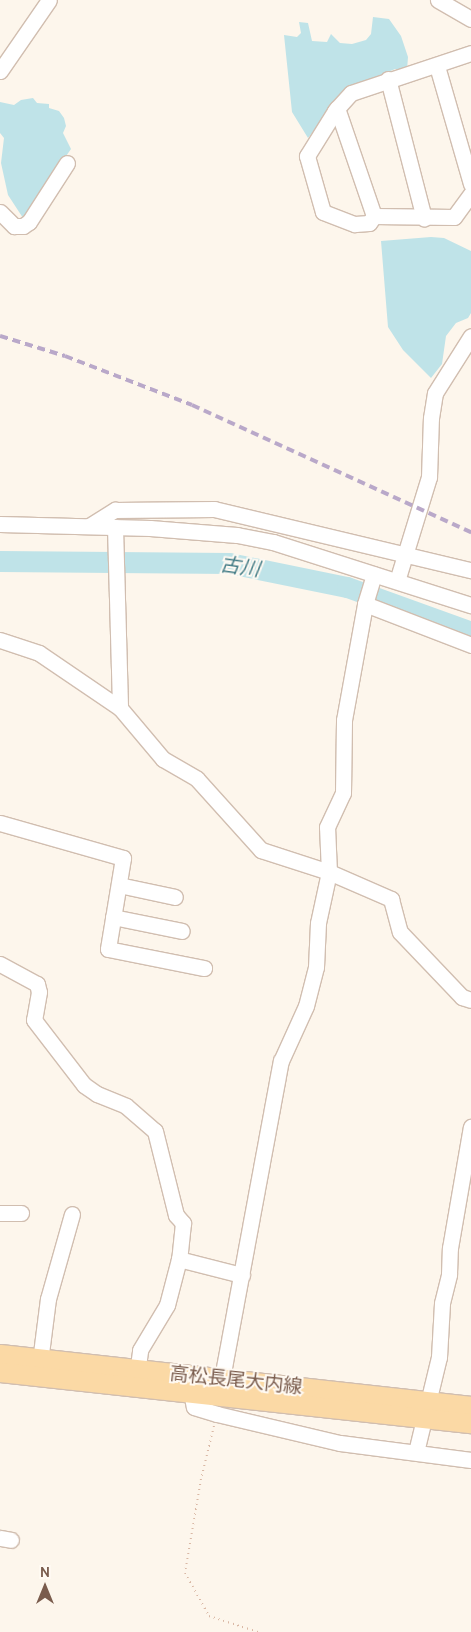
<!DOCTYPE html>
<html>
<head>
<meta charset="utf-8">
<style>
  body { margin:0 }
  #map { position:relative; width:471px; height:1632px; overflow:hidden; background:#fdf6ec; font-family:Cabin,"Noto Sans JP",sans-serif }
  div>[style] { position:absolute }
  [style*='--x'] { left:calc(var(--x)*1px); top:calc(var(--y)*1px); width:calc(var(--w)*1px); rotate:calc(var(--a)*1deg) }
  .water>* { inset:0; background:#bfe3e8 }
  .river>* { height:21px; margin:-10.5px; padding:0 10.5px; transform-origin:10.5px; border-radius:10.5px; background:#bfe3e8 }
  .path>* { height:2px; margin-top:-1px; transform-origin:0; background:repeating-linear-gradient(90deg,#d9b8a5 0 1px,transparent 0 5px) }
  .roads { filter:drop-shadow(1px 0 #d1beb0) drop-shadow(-1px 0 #d1beb0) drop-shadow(0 1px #d1beb0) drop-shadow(0 -1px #d1beb0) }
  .minor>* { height:15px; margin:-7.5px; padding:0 7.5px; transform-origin:7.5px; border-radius:7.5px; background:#fff }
  .major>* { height:19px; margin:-9.5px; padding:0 9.5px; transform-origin:9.5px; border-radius:9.5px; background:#fbd9a5 }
  .rail>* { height:4px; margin-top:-2px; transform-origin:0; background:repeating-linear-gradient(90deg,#b9a8c9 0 8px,transparent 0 13px) }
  span { translate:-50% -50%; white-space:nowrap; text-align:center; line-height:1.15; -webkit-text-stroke:4px #fffaf3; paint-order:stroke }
  .street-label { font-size:19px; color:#7a5c4d }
  .water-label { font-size:20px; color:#437c86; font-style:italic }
  .north { position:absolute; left:20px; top:1562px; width:50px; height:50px; -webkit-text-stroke:4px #fffaf3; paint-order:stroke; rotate:0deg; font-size:14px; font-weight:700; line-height:20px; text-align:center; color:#7a5c4d }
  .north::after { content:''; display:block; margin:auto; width:18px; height:22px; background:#7a5c4d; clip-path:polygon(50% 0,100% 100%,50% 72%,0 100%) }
</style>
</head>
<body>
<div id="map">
  <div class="water">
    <i style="clip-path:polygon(373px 17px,389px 19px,401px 36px,408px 57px,407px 70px,395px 69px,345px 91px,308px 138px,292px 112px,284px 35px,297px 37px,301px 33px,299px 22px,308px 23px,312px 41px,327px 42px,331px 34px,340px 43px,352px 44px,366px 40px,371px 34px)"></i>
    <i style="clip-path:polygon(33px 98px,37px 103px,49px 104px,49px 108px,59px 111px,64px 118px,66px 126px,63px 133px,71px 149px,23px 218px,8px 195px,1px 163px,4px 138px,0 133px,0 102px,14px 105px,21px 100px)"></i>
    <i style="clip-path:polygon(431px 237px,444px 238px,471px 251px,471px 313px,468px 318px,456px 323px,446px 336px,442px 364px,431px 378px,403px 350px,388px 327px,381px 241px)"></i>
  </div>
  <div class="river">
    <i style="--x:0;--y:561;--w:229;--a:0.5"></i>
    <i style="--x:229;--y:563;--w:120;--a:11.5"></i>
    <i style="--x:347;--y:587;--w:132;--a:19.9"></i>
  </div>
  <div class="path">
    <i style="--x:214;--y:1426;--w:55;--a:103.8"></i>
    <i style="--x:201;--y:1479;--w:95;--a:99.7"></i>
    <i style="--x:185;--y:1573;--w:49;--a:60.8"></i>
    <i style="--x:209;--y:1616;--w:52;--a:18.1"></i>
  </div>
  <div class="roads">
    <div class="minor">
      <i style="--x:438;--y:0;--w:38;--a:30"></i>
      <i style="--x:471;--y:53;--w:126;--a:161.6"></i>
      <i style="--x:351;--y:93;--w:24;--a:132"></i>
      <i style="--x:335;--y:111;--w:53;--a:121.9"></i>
      <i style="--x:307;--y:156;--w:58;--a:74.1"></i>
      <i style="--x:323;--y:212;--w:34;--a:21"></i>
      <i style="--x:355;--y:224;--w:14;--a:-4"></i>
      <i style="--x:369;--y:223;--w:9;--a:-54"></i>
      <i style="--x:374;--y:216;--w:80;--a:0.7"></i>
      <i style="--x:454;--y:217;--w:29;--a:-54"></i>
      <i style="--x:437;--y:66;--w:123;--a:73.9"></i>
      <i style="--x:0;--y:71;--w:86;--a:-55.4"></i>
      <i style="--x:388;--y:79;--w:144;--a:75.5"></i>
      <i style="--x:337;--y:108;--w:114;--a:71.1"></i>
      <i style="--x:0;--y:212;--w:20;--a:45"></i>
      <i style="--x:14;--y:226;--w:9;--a:0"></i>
      <i style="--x:23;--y:226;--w:7;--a:-34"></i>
      <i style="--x:29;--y:222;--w:70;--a:-57.2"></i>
      <i style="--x:0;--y:524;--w:150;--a:1.5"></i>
      <i style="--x:150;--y:528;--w:87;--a:4.6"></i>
      <i style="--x:237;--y:535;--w:37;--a:11"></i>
      <i style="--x:273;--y:542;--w:208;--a:17.7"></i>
      <i style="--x:89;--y:526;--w:31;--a:-32"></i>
      <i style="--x:115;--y:510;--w:99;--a:-0.6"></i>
      <i style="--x:214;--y:509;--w:264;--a:13.4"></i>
      <i style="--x:115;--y:527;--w:181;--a:88.4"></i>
      <i style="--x:397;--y:581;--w:109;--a:-72.9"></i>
      <i style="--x:429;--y:477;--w:59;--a:-88.1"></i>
      <i style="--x:431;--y:418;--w:25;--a:-81"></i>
      <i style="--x:435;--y:393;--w:67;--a:-57.7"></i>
      <i style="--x:365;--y:604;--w:114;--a:21.1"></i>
      <i style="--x:0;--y:640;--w:41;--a:18.4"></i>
      <i style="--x:39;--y:653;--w:98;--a:34.2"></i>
      <i style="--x:120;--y:708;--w:67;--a:49.9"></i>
      <i style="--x:163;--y:759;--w:39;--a:30"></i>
      <i style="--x:197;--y:779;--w:96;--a:48"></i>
      <i style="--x:261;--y:850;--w:71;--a:17.9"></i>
      <i style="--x:329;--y:872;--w:68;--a:23.5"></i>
      <i style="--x:391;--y:899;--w:34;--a:75"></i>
      <i style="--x:400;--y:932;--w:90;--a:46.4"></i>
      <i style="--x:462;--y:997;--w:9;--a:18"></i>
      <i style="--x:0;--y:823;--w:128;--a:15.9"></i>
      <i style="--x:123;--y:858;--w:92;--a:99.4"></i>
      <i style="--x:108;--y:949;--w:98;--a:11.2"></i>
      <i style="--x:119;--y:885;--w:57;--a:12.1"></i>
      <i style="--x:113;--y:917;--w:70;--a:11.5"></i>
      <i style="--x:0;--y:964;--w:42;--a:28.4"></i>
      <i style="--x:37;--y:984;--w:8;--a:76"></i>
      <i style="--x:39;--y:992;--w:28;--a:100"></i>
      <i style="--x:34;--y:1020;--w:82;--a:52.4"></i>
      <i style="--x:84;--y:1085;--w:16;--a:35"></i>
      <i style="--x:97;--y:1094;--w:31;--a:22"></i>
      <i style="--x:126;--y:1106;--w:38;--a:41"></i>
      <i style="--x:155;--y:1131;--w:87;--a:76"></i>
      <i style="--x:176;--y:1215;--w:11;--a:49"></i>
      <i style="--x:183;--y:1223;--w:36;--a:96"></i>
      <i style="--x:0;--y:1213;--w:21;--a:0"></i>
      <i style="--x:39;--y:1369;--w:71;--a:-82.7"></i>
      <i style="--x:48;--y:1299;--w:88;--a:-74.2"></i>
      <i style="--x:136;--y:1380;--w:30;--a:-82"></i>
      <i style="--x:140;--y:1350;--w:52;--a:-59"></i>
      <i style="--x:167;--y:1305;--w:48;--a:-75.4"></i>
      <i style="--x:179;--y:1259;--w:65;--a:14.3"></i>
      <i style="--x:220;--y:1389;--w:334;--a:-79.5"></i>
      <i style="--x:281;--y:1061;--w:60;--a:-65.6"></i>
      <i style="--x:306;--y:1006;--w:40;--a:-75.6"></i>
      <i style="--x:316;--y:967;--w:44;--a:-87.4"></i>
      <i style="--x:318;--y:923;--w:52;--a:-77.8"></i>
      <i style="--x:329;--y:872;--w:45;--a:-92.5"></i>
      <i style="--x:327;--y:827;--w:38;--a:-65"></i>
      <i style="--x:343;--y:793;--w:73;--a:-89.2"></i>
      <i style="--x:344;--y:720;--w:118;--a:-79.7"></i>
      <i style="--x:365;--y:604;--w:31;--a:-73"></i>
      <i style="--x:191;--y:1392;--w:15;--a:79"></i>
      <i style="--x:194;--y:1407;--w:24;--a:17"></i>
      <i style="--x:217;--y:1414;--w:126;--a:13.3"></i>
      <i style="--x:340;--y:1443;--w:132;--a:7.4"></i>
      <i style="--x:416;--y:1452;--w:98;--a:-76.4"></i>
      <i style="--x:439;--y:1357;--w:54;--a:-86.8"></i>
      <i style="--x:442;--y:1303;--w:30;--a:-76"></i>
      <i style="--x:449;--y:1274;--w:26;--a:-88"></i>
      <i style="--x:450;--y:1248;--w:123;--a:-80.2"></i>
      <i style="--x:0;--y:1538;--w:11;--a:10"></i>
    </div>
    <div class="major">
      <i style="--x:0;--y:1354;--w:474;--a:6.3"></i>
      <i style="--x:0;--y:1372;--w:474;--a:6.2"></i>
    </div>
  </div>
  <div class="rail">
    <i style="--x:0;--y:336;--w:68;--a:17.1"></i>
    <i style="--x:65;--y:356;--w:136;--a:21.1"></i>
    <i style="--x:192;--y:405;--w:307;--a:24.5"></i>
  </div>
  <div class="street-label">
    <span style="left:236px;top:1380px;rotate:6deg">高松長尾大内線</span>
  </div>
  <div class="water-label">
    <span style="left:240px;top:567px;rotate:8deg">古川</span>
  </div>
  <div class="north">N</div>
</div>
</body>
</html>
